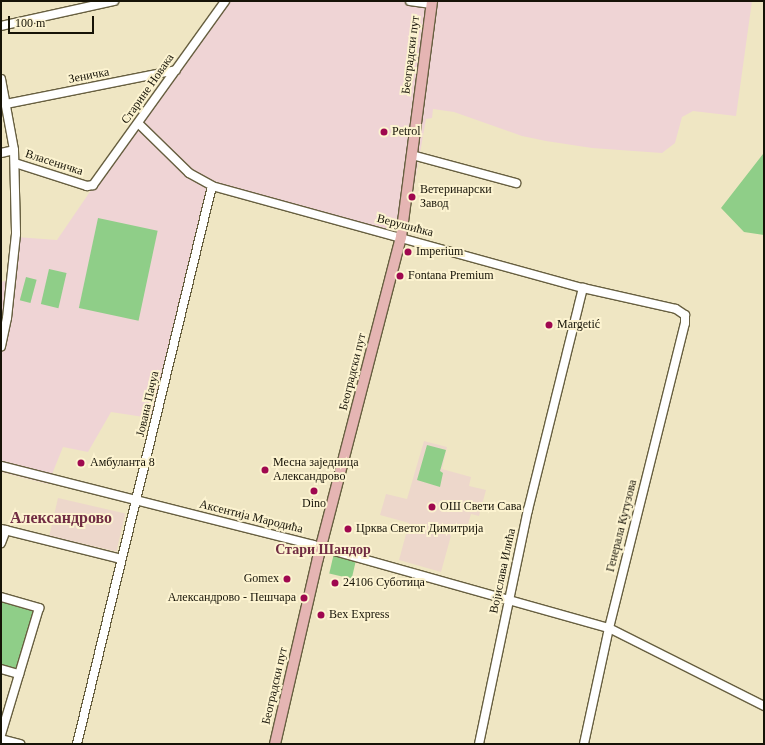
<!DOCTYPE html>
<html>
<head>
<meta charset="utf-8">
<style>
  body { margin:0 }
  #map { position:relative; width:765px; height:745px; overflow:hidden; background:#efe6c3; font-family:Georgia,serif }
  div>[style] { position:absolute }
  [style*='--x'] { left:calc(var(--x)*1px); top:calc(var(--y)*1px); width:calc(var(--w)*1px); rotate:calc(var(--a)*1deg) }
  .commercial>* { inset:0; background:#efd4d5 }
  .education>* { inset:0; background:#edd7cb; transform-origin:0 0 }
  .green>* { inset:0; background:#8fce88; transform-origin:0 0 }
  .roads { filter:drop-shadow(1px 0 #675f40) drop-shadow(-1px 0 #675f40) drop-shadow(0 1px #675f40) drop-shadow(0 -1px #675f40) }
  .minor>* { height:8px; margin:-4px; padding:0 4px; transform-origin:4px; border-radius:4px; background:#fff }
  .major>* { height:10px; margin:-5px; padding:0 5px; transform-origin:5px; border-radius:5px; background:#e5b5b3 }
  .dots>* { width:11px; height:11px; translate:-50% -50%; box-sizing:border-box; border:2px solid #fcf3d0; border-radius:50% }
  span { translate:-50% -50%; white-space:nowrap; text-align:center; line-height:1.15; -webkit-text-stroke:4px #fcf3d0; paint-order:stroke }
  .street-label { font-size:12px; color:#161307 }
  .poi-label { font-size:12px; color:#161307 }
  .left { translate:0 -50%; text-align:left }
  .right { translate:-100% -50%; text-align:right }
  .quarter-label { font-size:14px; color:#702b42; font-weight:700 }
  .district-label { font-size:16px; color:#702b42; font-weight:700 }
  .frame { position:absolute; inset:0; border:2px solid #161307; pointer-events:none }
  .scale { position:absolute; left:8px; top:16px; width:86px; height:18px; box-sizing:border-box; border:2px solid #161307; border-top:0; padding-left:5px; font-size:12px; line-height:14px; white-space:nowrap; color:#161307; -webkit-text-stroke:3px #fcf3d0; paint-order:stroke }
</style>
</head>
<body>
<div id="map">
  <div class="commercial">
    <i style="clip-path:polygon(220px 1px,752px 1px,736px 116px,693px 111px,682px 117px,675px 143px,662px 153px,592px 148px,546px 141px,522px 136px,454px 112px,433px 109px,432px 118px,426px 119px,405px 238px,212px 187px,157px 419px,111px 412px,88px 452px,63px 447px,48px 484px,1px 472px,1px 282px,16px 278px,16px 237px,57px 240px)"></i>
  </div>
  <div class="education">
    <i style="clip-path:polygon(424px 441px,447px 447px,442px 469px,471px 477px,469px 486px,486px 490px,479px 516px,471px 514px,465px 535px,452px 532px,441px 572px,399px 560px,409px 523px,380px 515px,386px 494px,407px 499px)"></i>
    <i style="left:58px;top:498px;width:69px;height:39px;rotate:13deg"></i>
  </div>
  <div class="green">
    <i style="clip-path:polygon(764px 131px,764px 235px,744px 232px,721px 208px,763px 154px)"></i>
    <i style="left:98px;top:218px;width:61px;height:92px;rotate:12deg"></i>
    <i style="left:49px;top:269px;width:18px;height:36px;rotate:13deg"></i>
    <i style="left:26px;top:277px;width:11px;height:24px;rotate:15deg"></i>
    <i style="clip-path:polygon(427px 445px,446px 450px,440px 471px,443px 473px,440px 487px,417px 480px)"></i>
    <i style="left:334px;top:553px;width:23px;height:21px;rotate:13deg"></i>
    <i style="clip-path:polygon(1px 601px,34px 610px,17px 671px,1px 667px)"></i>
  </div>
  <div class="roads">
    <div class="minor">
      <i style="--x:410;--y:1;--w:21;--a:8"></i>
      <i style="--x:1;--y:26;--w:116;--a:-12.5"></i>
      <i style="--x:1;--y:79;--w:72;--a:79.6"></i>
      <i style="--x:14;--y:150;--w:84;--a:88.6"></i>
      <i style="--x:16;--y:234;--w:84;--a:96.1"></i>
      <i style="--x:7;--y:318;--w:29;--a:102"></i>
      <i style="--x:6;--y:104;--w:173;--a:-11.3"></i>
      <i style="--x:139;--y:124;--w:70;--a:44.4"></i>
      <i style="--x:189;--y:173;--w:26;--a:29"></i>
      <i style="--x:212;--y:186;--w:385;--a:15.4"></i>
      <i style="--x:583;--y:288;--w:95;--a:12.7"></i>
      <i style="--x:676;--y:309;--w:11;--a:34"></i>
      <i style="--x:685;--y:315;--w:8;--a:90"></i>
      <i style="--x:685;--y:323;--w:314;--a:104"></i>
      <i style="--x:609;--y:628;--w:119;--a:102.2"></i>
      <i style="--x:1;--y:153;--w:13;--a:-13"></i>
      <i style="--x:412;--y:155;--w:108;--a:15.1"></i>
      <i style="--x:15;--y:163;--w:76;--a:17.7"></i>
      <i style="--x:87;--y:186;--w:6;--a:-9"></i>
      <i style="--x:93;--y:185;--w:226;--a:-54.3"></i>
      <i style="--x:1;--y:466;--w:322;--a:14.2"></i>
      <i style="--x:313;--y:545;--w:307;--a:15.7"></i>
      <i style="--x:609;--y:628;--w:174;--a:26.7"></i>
      <i style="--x:1;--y:529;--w:124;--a:14"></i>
      <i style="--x:1;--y:543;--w:14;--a:-69"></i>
      <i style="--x:1;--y:597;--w:40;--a:16"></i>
      <i style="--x:39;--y:608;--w:133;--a:106.7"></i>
      <i style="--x:1;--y:669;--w:19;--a:16"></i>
      <i style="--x:1;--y:739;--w:20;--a:15"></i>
      <i style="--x:77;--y:744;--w:574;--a:-76.4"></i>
      <i style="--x:479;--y:744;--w:239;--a:-78.2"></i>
      <i style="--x:528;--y:510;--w:229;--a:-76.1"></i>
    </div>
    <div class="major">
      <i style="--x:275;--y:744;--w:191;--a:-77"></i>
      <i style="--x:318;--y:558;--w:332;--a:-75.5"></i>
      <i style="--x:401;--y:237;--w:238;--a:-82.5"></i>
    </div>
  </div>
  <div class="dots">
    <i style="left:384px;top:132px;background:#9f084f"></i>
    <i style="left:412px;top:197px;background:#9f084f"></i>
    <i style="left:408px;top:252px;background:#9f084f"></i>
    <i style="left:400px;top:276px;background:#9f084f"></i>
    <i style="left:549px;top:325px;background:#9f084f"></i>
    <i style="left:81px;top:463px;background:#9f084f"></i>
    <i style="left:265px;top:470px;background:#9f084f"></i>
    <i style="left:314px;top:491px;background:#9f084f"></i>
    <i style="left:432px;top:507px;background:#9f084f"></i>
    <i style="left:348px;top:529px;background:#9f084f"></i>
    <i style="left:287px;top:579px;background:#9f084f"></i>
    <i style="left:335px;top:583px;background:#9f084f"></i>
    <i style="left:304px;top:598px;background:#9f084f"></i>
    <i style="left:321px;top:615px;background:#9f084f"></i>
  </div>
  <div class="street-label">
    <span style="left:411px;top:55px;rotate:-83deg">Београдски пут</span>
    <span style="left:89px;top:76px;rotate:-11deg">Зеничка</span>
    <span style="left:148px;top:89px;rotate:-55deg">Старине Новака</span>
    <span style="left:54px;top:163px;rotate:18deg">Власеничка</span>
    <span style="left:405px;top:226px;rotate:15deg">Верушићка</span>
    <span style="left:353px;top:372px;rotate:-76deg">Београдски пут</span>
    <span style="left:148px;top:404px;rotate:-77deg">Јована Пачуа</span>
    <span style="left:251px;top:517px;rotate:14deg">Аксентија Мародића</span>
    <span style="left:622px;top:526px;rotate:-76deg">Генерала Кутузова</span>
    <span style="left:503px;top:571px;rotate:-78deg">Војислава Илића</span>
    <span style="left:275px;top:686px;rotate:-77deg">Београдски пут</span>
  </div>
  <div class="poi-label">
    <span class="left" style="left:392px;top:132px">Petrol</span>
    <span class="left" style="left:420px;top:197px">Ветеринарски<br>Завод</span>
    <span class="left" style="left:416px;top:252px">Imperium</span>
    <span class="left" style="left:408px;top:276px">Fontana Premium</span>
    <span class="left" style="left:557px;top:325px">Margetić</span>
    <span class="left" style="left:90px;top:463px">Амбуланта 8</span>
    <span class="left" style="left:273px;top:470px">Месна заједница<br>Александрово</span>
    <span style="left:314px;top:504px">Dino</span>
    <span class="left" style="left:440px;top:507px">ОШ Свети Сава</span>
    <span class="left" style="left:356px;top:529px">Црква Светог Димитрија</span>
    <span class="right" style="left:279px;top:579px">Gomex</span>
    <span class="left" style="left:343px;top:583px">24106 Суботица</span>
    <span class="right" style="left:296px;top:598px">Александрово - Пешчара</span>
    <span class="left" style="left:329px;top:615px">Bex Express</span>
  </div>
  <div class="quarter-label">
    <span style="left:323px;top:550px">Стари Шандор</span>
  </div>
  <div class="district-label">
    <span style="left:61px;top:518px">Александрово</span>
  </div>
  <div class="frame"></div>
  <div class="scale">100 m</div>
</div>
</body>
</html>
